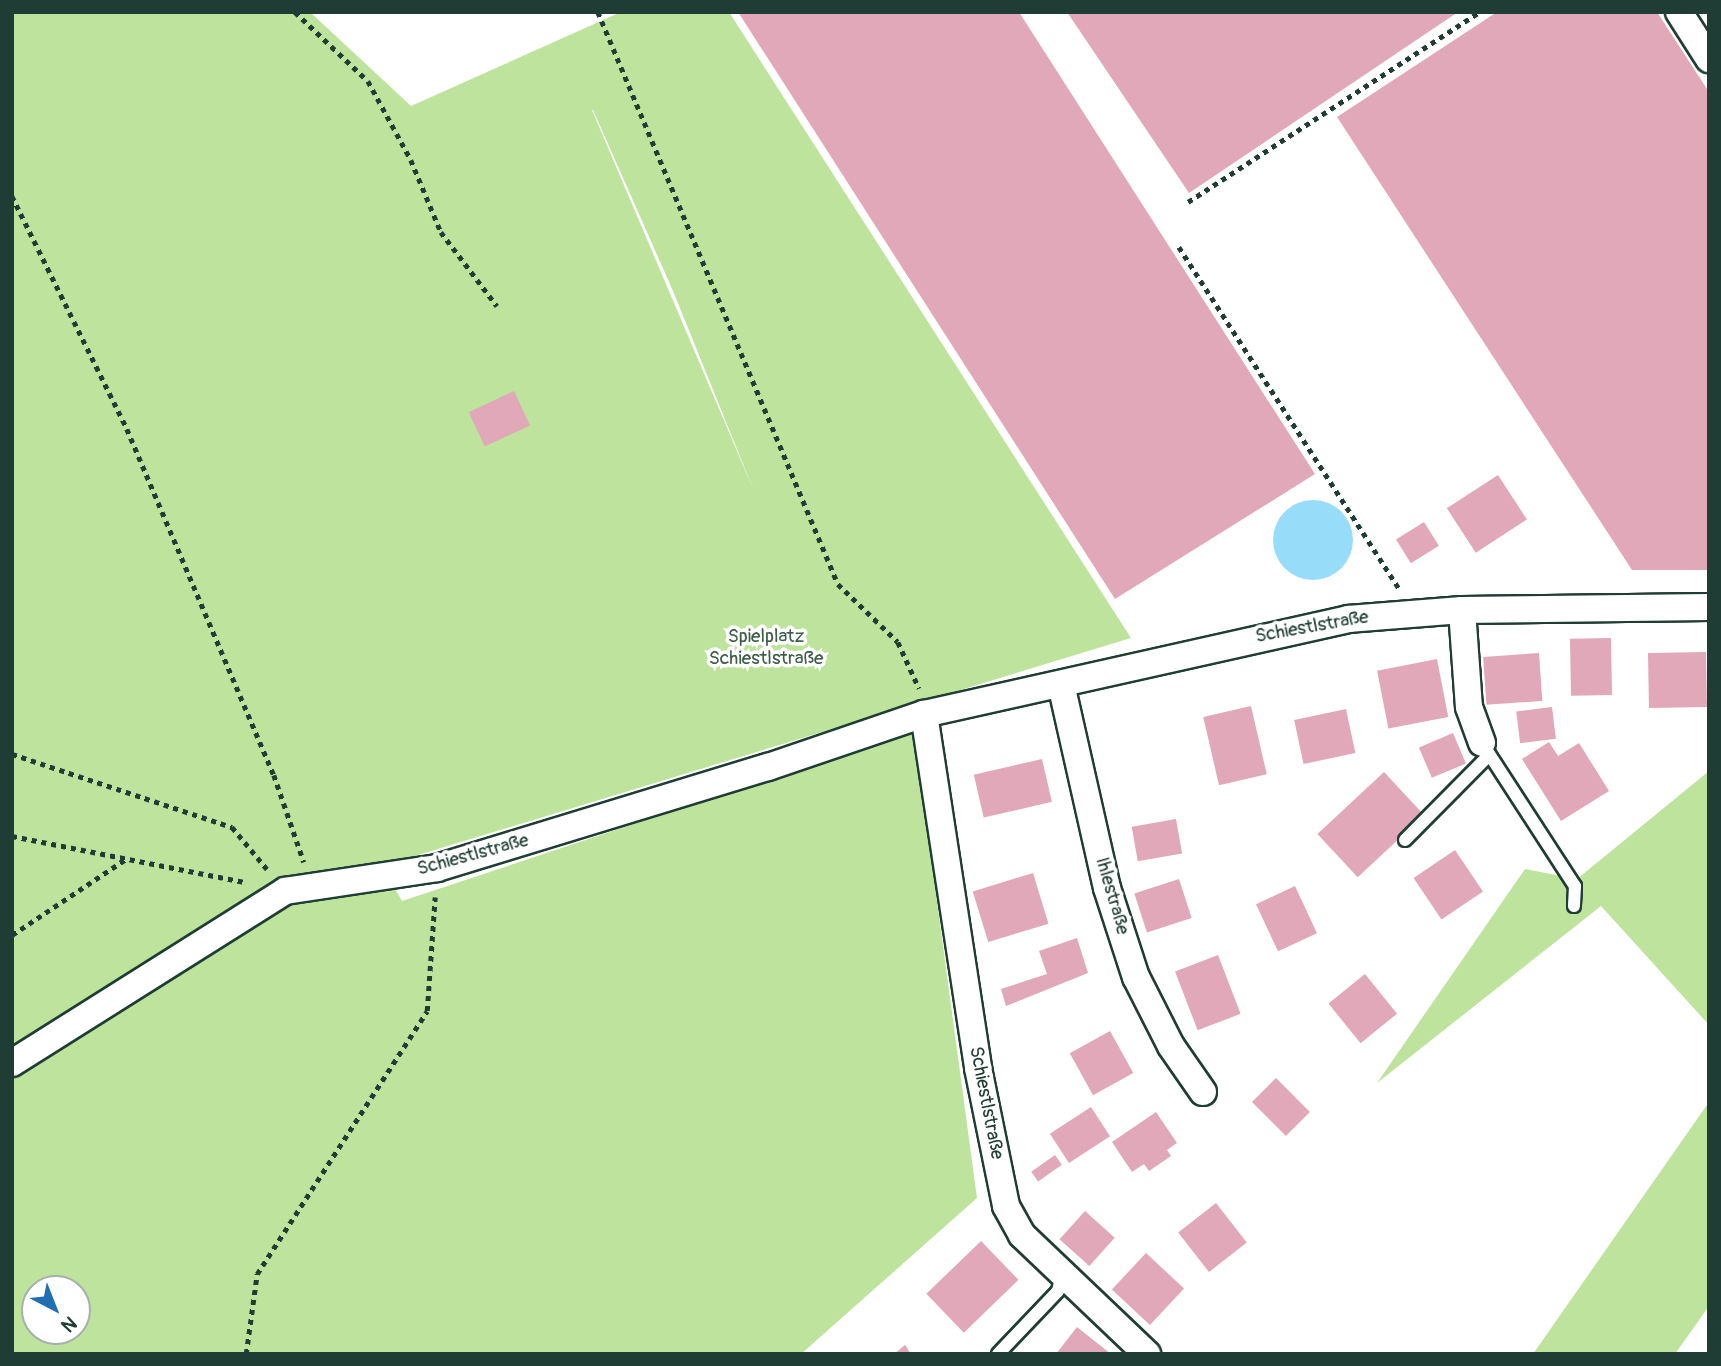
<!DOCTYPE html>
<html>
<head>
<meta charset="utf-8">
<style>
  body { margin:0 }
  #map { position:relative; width:1721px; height:1366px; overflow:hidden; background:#fff; font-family:Pangolin,sans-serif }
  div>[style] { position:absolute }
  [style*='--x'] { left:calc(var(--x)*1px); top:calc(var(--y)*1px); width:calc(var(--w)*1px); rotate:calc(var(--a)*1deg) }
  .green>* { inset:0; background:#bee39d }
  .water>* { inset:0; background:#97ddf9 }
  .round { border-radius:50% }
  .building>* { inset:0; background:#e0a8b9; transform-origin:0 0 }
  .path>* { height:4.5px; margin-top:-2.25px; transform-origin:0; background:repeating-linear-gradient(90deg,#1f3d34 0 5px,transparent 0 10px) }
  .roads { filter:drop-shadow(2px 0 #1f3d34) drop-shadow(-2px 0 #1f3d34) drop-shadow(0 2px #1f3d34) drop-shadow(0 -2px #1f3d34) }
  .service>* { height:12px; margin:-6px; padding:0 6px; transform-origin:6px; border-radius:6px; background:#fff }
  .minor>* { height:26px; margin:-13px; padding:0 13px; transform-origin:13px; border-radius:13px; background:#fff }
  span { translate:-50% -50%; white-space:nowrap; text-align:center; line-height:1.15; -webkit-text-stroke:7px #fff; paint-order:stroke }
  .street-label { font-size:19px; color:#1f3d34 }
  .park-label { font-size:19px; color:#3f5e49 }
  .frame { position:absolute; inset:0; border:14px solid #1f3d34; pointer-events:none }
  .north { position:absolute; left:21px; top:1275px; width:70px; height:70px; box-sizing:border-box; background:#fff; border:2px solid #a5b1ae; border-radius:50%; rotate:138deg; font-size:19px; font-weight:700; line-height:28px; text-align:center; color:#1f3d34 }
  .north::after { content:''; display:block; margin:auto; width:24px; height:32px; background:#1f6fb2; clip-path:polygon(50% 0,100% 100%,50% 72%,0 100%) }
</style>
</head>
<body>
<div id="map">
  <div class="green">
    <i style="clip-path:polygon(evenodd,12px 12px,310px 12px,411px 106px,621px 12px,729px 12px,1131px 638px,382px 866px,402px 901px,914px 731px,977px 1198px,801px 1354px,12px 1354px,12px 12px,593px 110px,673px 291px,754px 491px,592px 110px,593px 110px,12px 12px,35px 1289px,77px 1289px,77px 1331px,35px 1331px,35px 1289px)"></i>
    <i style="clip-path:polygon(1709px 771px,1709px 1025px,1601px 906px,1377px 1083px,1525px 869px,1577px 879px)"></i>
    <i style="clip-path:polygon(1709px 1102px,1709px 1306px,1675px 1354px,1533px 1354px)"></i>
  </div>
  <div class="water">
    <i class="round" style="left:1273px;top:500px;width:80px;height:80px"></i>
  </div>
  <div class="building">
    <i style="clip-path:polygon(738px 12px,1019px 12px,1315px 474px,1115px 599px)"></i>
    <i style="clip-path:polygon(1067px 12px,1458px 12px,1189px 193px)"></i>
    <i style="clip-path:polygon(1497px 12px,1657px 12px,1709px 92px,1709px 570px,1632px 570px,1337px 117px)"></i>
    <i style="left:514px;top:391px;width:38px;height:50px;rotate:65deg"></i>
    <i style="left:1498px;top:475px;width:53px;height:61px;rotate:57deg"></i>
    <i style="left:1424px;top:522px;width:28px;height:33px;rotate:58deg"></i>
    <i style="left:1611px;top:638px;width:57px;height:41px;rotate:89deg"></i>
    <i style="left:1706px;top:652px;width:55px;height:58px;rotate:89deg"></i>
    <i style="left:1539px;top:653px;width:48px;height:56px;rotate:86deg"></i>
    <i style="left:1437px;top:659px;width:59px;height:61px;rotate:79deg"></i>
    <i style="left:1251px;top:706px;width:70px;height:49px;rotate:77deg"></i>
    <i style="left:1552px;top:707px;width:32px;height:36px;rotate:83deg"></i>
    <i style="left:1346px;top:709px;width:45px;height:53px;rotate:78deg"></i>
    <i style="left:1453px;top:733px;width:33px;height:37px;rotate:67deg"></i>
    <i style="clip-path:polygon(1549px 742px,1558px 756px,1579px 743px,1609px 791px,1561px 821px,1522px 759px)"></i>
    <i style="left:1042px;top:759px;width:44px;height:70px;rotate:77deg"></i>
    <i style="left:1384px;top:772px;width:59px;height:91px;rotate:47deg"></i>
    <i style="left:1176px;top:819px;width:35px;height:45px;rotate:80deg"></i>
    <i style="left:1455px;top:850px;width:50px;height:50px;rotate:56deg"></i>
    <i style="left:1033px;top:873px;width:53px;height:63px;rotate:73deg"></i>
    <i style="left:1179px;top:879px;width:41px;height:47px;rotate:72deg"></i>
    <i style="left:1295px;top:886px;width:52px;height:43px;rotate:65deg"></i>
    <i style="clip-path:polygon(1077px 938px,1088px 973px,1006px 1006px,1001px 989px,1047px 974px,1039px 951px)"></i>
    <i style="left:1218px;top:955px;width:63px;height:46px;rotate:69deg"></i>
    <i style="left:1365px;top:974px;width:51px;height:47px;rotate:51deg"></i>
    <i style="left:1110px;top:1031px;width:48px;height:46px;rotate:61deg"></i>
    <i style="left:1276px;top:1078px;width:48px;height:34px;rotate:45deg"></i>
    <i style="left:1091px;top:1107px;width:35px;height:49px;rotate:57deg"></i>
    <i style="clip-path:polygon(1156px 1112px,1177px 1143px,1167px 1150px,1171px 1156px,1149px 1171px,1144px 1164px,1132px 1172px,1112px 1142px)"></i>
    <i style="left:1055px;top:1155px;width:12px;height:29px;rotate:55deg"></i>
    <i style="left:1216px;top:1203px;width:50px;height:48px;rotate:52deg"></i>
    <i style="left:1085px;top:1211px;width:40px;height:38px;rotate:42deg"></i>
    <i style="left:981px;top:1241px;width:54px;height:76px;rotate:46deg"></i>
    <i style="left:1146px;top:1253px;width:52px;height:50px;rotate:43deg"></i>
    <i style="clip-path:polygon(1077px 1327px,1111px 1354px,1056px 1354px)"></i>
    <i style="clip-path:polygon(905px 1345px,911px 1354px,894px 1354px)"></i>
  </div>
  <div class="path">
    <i style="--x:295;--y:12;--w:100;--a:43.4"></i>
    <i style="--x:368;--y:81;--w:90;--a:61.4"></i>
    <i style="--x:411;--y:160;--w:78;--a:67.4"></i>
    <i style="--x:441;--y:232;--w:93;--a:52.9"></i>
    <i style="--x:598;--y:12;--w:620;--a:67.24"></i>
    <i style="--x:838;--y:584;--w:83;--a:44"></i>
    <i style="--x:898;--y:642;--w:51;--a:65.5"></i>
    <i style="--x:12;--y:196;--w:260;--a:63.7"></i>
    <i style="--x:127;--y:429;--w:376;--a:67"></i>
    <i style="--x:274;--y:775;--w:92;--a:71"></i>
    <i style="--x:1188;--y:202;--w:348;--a:-33.1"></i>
    <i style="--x:1179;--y:247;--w:407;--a:57.2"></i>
    <i style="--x:12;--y:754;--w:232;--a:18.4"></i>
    <i style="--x:232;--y:827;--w:55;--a:50.2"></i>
    <i style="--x:12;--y:836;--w:237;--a:11.2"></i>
    <i style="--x:12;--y:935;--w:137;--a:-33.7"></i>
    <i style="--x:246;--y:1354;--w:81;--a:-82.2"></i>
    <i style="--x:257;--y:1274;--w:313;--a:-57.1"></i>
    <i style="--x:427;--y:1011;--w:114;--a:-86"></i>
  </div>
  <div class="roads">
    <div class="service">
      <i style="--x:1482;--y:743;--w:171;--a:57"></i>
      <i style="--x:1575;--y:886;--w:20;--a:93"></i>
      <i style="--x:1405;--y:840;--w:120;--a:-45.3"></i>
      <i style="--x:998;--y:1354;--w:87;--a:-46.4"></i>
      <i style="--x:1058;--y:1291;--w:17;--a:-77"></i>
    </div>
    <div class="minor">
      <i style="--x:1679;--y:12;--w:56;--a:57.4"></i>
      <i style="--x:1462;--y:610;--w:97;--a:85.9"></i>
      <i style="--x:1469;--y:707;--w:38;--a:70"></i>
      <i style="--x:1061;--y:684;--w:209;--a:77.3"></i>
      <i style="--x:1107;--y:888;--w:94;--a:72"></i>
      <i style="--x:1136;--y:977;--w:77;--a:63.1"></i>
      <i style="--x:1171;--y:1046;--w:56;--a:55.2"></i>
      <i style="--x:924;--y:714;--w:358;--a:81.3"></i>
      <i style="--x:978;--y:1068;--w:141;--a:78.5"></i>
      <i style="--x:1006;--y:1206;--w:33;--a:61"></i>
      <i style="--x:1022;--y:1235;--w:173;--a:43.6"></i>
      <i style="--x:12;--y:1063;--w:323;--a:-32.2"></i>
      <i style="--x:285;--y:891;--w:154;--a:-8.6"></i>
      <i style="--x:437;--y:868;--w:346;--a:-17"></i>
      <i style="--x:768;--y:767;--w:165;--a:-18.8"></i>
      <i style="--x:924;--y:714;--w:435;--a:-12.6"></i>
      <i style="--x:1348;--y:619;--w:114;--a:-4.5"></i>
      <i style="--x:1462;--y:610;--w:247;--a:-0.7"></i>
    </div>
  </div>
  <div class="street-label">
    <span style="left:1312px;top:627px;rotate:-10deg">Schiestlstraße</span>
    <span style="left:473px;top:855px;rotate:-15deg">Schiestlstraße</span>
    <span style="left:1112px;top:896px;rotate:74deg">Ihlestraße</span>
    <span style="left:986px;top:1103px;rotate:79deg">Schiestlstraße</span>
  </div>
  <div class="park-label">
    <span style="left:766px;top:648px">Spielplatz<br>Schiestlstraße</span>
  </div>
  <div class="frame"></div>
  <div class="north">N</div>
</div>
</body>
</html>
